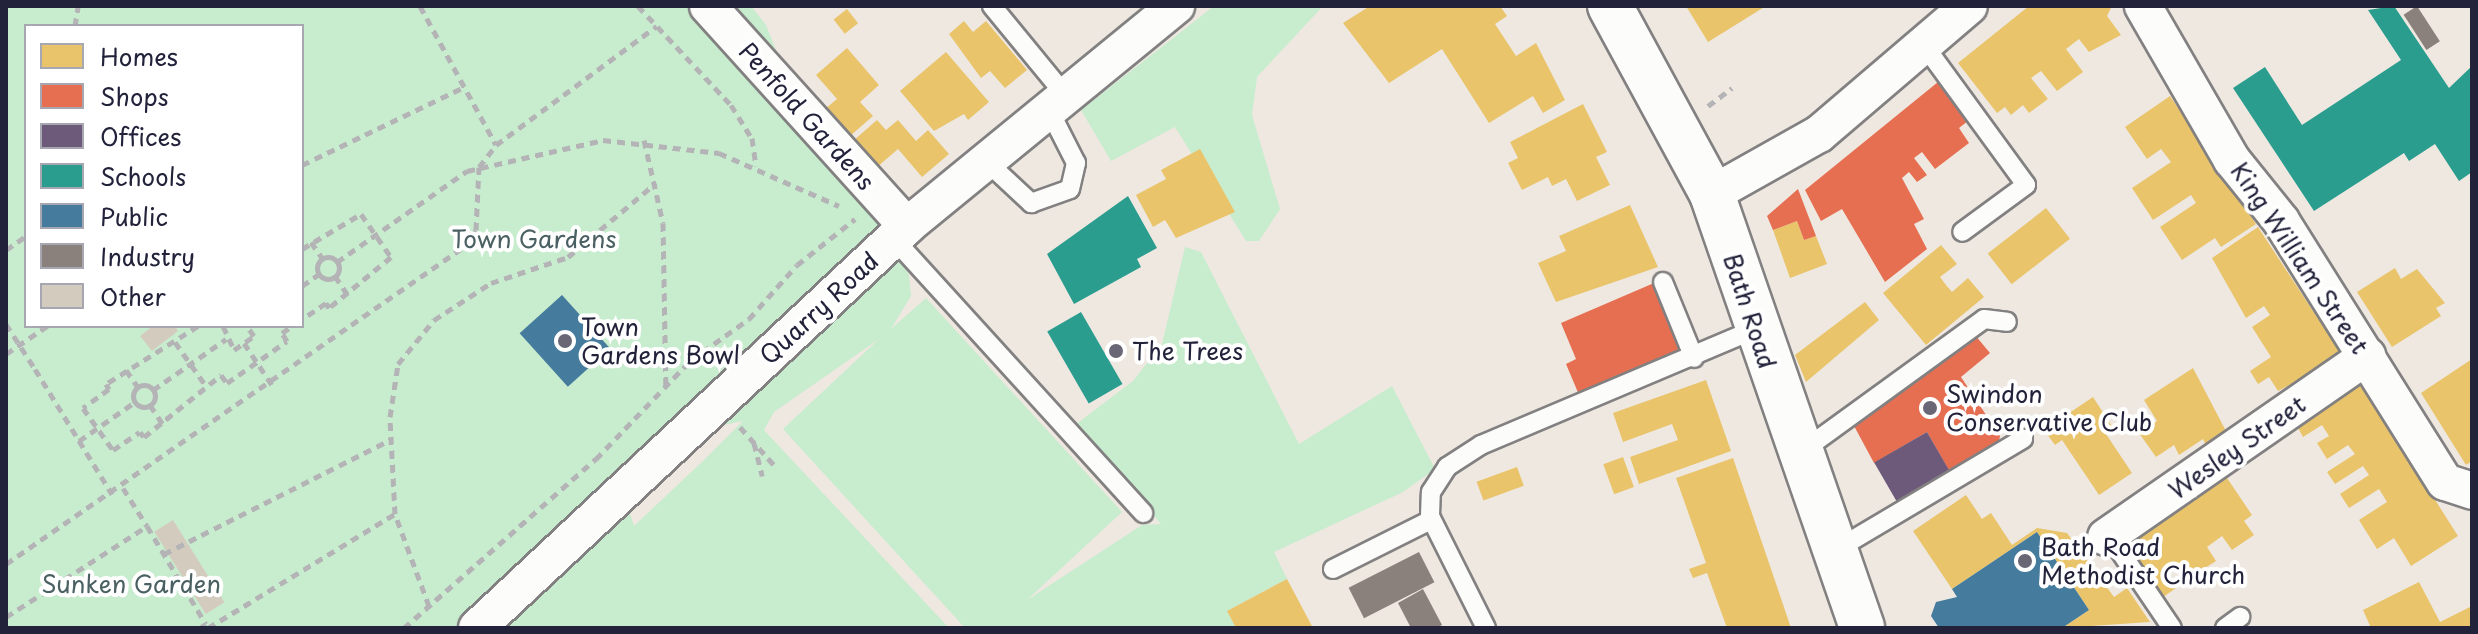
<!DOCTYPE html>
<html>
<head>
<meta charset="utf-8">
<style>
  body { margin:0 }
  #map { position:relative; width:2478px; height:634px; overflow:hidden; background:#eee8e1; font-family:"Playpen Sans",sans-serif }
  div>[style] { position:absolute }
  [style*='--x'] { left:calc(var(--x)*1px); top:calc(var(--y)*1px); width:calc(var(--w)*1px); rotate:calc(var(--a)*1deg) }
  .green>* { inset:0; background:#c8ecce }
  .homes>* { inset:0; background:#e9c46a; transform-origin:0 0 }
  .shops>* { inset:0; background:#e76f51 }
  .offices>* { inset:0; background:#6d597a; transform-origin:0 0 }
  .schools>* { inset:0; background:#2a9d8f; transform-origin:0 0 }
  .public>* { inset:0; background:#457b9d; transform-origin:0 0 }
  .industry>* { inset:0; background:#8a817c; transform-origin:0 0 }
  .building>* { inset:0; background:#d4cbbf; transform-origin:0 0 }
  .path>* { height:5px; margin-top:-2.5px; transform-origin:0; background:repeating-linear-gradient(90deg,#b4b3b6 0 8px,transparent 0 14px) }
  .path>.ring { margin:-2.5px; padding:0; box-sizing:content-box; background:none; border:5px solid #b4b3b6; border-radius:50% }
  .roads { filter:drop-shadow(2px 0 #828081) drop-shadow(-2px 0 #828081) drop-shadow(0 2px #828081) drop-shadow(0 -2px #828081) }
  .lane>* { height:18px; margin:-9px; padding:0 9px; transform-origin:9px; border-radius:9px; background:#fcfcfa }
  .street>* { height:36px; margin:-18px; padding:0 18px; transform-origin:18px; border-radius:18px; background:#fcfcfa }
  .primary>* { height:44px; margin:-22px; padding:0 22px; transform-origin:22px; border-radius:22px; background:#fcfcfa }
  .path-bridge>* { height:5px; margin-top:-2.5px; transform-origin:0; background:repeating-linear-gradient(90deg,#b4b3b6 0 8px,transparent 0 14px) }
  .dots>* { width:22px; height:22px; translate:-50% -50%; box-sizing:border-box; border:4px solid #fff; border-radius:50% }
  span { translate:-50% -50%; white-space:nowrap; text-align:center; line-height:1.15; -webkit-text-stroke:8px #fff; paint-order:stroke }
  .street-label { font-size:24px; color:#22223b }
  .park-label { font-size:24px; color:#4a6062 }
  .poi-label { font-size:24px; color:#22223b }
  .left { translate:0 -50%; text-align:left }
  .frame { position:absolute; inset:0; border:8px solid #22223b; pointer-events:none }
  .legend { position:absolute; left:24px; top:24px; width:280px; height:304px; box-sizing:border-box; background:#fff; border:2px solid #a7a7b1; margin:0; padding:10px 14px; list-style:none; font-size:24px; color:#22223b }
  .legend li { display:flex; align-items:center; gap:16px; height:40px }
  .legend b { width:40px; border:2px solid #a7a7b1 }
</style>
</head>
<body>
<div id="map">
  <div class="green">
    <i style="clip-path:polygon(evenodd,6px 6px,751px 6px,766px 25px,817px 152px,884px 232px,909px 275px,911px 296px,891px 329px,926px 298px,1122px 512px,1027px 600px,1142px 525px,1161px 524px,1075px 425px,1133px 381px,1162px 344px,1185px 247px,1201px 252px,1299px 444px,1392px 386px,1435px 469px,1403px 492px,1274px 552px,1287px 579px,1227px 611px,1236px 628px,965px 628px,783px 429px,879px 339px,774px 412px,764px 430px,949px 628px,6px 628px,6px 6px,26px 26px,302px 26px,302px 326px,26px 326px,26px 26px,6px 6px,743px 421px,704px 460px,634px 526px,628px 507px,719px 426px,743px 421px)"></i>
    <i style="clip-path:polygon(1214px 6px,1323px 6px,1257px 77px,1252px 115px,1280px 209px,1259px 241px,1246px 241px,1175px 127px,1111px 161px,1081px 110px)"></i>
  </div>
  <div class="homes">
    <i style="clip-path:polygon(1370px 6px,1500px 6px,1507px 16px,1495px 24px,1516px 56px,1536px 43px,1565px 100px,1543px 113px,1533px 96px,1489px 123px,1442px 49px,1389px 83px,1343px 23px)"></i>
    <i style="clip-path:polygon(1686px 6px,1766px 6px,1708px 42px)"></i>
    <i style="clip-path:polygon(2029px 6px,2112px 6px,2107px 16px,2121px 35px,2089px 52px,2079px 39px,2066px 49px,2083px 72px,2057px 91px,2041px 71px,2031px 78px,2048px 99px,2029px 113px,2023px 105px,2011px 115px,2005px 107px,1997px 113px,1958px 63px)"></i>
    <i style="left:847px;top:9px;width:18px;height:17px;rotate:52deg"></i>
    <i style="clip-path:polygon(964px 21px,973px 32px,986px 21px,1027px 70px,1005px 88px,990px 71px,981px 78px,949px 34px)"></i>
    <i style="clip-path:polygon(847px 48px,879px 85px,860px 102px,873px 116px,849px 137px,825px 109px,837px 99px,816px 75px)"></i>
    <i style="clip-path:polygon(946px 52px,989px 102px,968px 120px,964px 114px,934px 131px,900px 91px)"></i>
    <i style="clip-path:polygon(2170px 96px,2256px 224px,2221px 247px,2215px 238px,2182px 260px,2160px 227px,2196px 203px,2191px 195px,2153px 220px,2132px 188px,2171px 162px,2161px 149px,2147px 159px,2125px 127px)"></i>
    <i style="clip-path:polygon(1583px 104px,1607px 152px,1596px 157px,1610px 185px,1577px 201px,1566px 179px,1552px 186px,1548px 177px,1522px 190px,1508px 163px,1518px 158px,1510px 142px)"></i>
    <i style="clip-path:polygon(877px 120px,886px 130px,898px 120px,916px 141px,928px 130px,949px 154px,922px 177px,898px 149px,876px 168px,853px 141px)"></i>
    <i style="clip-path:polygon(1200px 149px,1235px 212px,1176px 238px,1165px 220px,1153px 227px,1136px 195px,1166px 179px,1161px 170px)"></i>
    <i style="clip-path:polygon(1630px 205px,1658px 267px,1556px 302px,1538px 263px,1566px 251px,1559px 236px)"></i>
    <i style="left:2046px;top:208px;width:39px;height:74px;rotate:52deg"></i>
    <i style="clip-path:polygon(1797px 221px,1804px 240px,1816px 236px,1827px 264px,1790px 278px,1773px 230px)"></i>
    <i style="clip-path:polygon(2258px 227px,2343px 357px,2278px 391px,2269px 377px,2258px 384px,2250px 371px,2271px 357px,2252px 327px,2270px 315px,2264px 306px,2246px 318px,2212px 258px)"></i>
    <i style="clip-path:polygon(1941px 245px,1957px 264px,1940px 277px,1946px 285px,1952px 292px,1968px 278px,1984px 297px,1926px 345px,1883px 293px)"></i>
    <i style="clip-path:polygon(2395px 268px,2401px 279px,2417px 269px,2445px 303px,2436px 308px,2441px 316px,2392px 347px,2357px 292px)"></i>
    <i style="clip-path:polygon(1865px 302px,1879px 320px,1806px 382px,1795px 355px)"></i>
    <i style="clip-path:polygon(2472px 359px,2472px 461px,2466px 465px,2421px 393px)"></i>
    <i style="clip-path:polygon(2193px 368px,2227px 433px,2206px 446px,2203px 439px,2179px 455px,2174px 445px,2156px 457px,2139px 433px,2157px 421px,2144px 400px)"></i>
    <i style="clip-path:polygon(1706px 380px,1731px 451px,1639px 484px,1630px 457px,1678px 440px,1672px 424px,1623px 442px,1613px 413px)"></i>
    <i style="clip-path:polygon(2361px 383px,2458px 536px,2411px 566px,2394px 538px,2377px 549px,2359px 520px,2387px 502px,2379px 489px,2349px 508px,2340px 494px,2369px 475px,2363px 466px,2335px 484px,2327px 472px,2355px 454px,2348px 445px,2327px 459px,2317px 443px,2329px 436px,2322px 425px,2303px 437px,2296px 424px)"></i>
    <i style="clip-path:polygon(2093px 397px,2113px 428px,2106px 434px,2132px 473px,2099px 495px,2062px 440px,2055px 445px,2044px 430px)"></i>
    <i style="left:1623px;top:457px;width:32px;height:21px;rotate:70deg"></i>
    <i style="clip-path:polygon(1733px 458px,1769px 563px,1791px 628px,1727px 628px,1707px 573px,1693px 578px,1689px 569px,1706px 563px,1676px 478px)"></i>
    <i style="left:1517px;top:467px;width:20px;height:43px;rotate:70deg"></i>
    <i style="clip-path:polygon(2227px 478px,2252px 515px,2244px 521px,2254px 535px,2232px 550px,2222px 536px,2207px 547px,2216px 561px,2194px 575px,2184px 561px,2166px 573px,2176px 588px,2159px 600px,2124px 547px)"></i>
    <i style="clip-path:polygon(1966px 495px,1982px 519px,1991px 513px,2012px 545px,2037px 528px,2067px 533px,2114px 597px,2127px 588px,2150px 622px,2062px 628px,2089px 610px,2037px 532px,1952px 589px,1913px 531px)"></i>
    <i style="clip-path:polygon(1287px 579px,1313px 628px,1236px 628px,1227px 611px)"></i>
    <i style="clip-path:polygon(2419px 582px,2440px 622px,2472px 606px,2472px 628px,2371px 628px,2363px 610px)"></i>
  </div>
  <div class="shops">
    <i style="clip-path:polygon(1938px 82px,1968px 121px,1959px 128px,1969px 143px,1935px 169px,1922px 152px,1914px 158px,1927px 175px,1917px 182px,1909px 172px,1902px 178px,1924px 219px,1914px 224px,1927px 249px,1885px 282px,1842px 209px,1821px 221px,1805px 190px)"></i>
    <i style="clip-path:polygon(1798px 189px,1816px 236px,1804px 240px,1797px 221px,1773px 230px,1767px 216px)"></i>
    <i style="clip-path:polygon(1654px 283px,1685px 357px,1582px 402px,1566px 364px,1576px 359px,1561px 323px)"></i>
    <i style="clip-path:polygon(1975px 335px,1990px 353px,1961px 377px,2000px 436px,1998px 446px,1951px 474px,1927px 432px,1874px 463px,1853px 424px)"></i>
  </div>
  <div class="offices">
    <i style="left:1927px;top:432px;width:48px;height:61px;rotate:60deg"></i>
  </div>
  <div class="schools">
    <i style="clip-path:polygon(2394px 6px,2449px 88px,2472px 66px,2472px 172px,2459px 181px,2435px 144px,2409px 161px,2404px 153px,2314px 211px,2233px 88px,2265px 67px,2302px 125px,2401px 60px,2368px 10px)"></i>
    <i style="clip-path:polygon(1128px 196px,1157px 248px,1137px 259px,1141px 267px,1074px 304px,1047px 254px)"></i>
    <i style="left:1081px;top:312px;width:83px;height:39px;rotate:60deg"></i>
  </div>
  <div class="public">
    <i style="left:562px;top:295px;width:72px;height:57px;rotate:48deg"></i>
    <i style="clip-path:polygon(2037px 532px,2089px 610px,2062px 628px,1939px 628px,1931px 616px,1936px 602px,1957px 597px,1952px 589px)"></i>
  </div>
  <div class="industry">
    <i style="left:2417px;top:6px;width:42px;height:16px;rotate:57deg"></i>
    <i style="left:1419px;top:552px;width:34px;height:79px;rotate:63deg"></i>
    <i style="clip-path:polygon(1423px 589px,1442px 625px,1436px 628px,1411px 628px,1398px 603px)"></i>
  </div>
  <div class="building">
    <i style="clip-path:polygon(153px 326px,175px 326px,178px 331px,152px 351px,140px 336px)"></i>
    <i style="left:173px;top:520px;width:97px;height:22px;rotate:58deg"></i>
  </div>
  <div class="path">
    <i style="--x:420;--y:6;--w:158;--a:61.3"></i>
    <i style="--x:638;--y:6;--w:136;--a:46.8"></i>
    <i style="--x:731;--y:105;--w:39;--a:58"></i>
    <i style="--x:752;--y:138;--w:28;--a:82"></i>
    <i style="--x:75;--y:26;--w:20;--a:-81"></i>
    <i style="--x:1708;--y:106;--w:30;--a:-37"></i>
    <i style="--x:644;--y:140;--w:85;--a:77.1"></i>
    <i style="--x:663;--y:223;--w:167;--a:89"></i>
    <i style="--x:302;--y:165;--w:180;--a:-25.7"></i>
    <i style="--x:311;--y:242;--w:21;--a:55"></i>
    <i style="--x:302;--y:249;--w:69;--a:-30.7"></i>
    <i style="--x:361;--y:214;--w:52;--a:55.1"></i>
    <i style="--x:391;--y:257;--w:80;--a:140.6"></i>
    <i style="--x:329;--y:308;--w:6;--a:-121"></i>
    <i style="--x:326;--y:303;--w:29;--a:146"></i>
    <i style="--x:6;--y:250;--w:24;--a:-35"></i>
    <i class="ring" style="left:317px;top:257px;width:17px;height:17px"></i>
    <i style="--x:337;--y:262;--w:159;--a:-35"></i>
    <i style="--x:467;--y:171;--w:139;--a:-12.8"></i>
    <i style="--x:603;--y:140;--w:117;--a:6.4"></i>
    <i style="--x:719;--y:153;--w:131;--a:23.8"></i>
    <i style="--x:335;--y:276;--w:23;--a:56"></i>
    <i style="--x:302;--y:286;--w:21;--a:-35"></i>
    <i style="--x:198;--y:326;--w:109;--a:147.8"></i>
    <i style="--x:106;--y:384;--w:6;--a:59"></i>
    <i style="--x:109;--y:389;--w:32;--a:144"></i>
    <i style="--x:83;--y:408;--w:52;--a:54.5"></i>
    <i style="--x:113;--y:450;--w:32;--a:-34"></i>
    <i style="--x:140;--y:432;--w:6;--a:51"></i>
    <i style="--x:144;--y:437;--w:99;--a:-38.8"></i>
    <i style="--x:221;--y:375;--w:10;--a:53"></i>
    <i style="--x:227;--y:383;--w:73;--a:-35"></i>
    <i style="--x:287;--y:341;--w:9;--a:-122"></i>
    <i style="--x:282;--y:333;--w:12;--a:-35"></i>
    <i style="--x:223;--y:326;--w:26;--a:65"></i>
    <i style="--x:234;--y:350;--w:24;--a:-35"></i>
    <i style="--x:254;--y:336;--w:12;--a:-125"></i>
    <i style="--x:175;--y:342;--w:54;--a:54.8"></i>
    <i style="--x:244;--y:343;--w:50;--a:56.3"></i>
    <i style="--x:6;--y:354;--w:50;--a:-34.3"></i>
    <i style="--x:35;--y:369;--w:147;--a:58.4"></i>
    <i style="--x:126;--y:370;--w:21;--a:55"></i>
    <i class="ring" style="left:133px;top:385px;width:17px;height:17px"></i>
    <i style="--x:153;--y:390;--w:89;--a:-34.9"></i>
    <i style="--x:150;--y:405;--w:23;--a:56"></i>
    <i style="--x:740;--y:427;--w:51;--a:48.2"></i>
    <i style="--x:79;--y:441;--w:68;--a:-34.9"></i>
    <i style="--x:754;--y:443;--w:34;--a:76"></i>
    <i style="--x:123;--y:488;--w:45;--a:57.7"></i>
    <i style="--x:164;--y:554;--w:253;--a:-26.8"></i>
    <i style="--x:6;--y:564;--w:558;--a:-34.71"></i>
    <i style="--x:465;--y:246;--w:19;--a:-55"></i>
    <i style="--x:476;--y:230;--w:63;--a:-87.3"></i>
    <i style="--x:479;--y:167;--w:28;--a:-52"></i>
    <i style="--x:496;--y:145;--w:200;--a:-36.5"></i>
    <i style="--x:429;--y:606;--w:98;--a:-110.3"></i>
    <i style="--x:395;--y:514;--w:97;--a:-93"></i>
    <i style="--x:390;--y:417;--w:54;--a:-81.4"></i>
    <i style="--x:398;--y:364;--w:57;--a:-50.7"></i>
    <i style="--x:434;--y:320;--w:68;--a:-33"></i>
    <i style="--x:491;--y:283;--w:81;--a:-18.7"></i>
    <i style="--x:568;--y:257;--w:115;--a:-40.1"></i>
    <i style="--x:6;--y:617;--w:168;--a:-32.8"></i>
    <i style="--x:147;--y:526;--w:114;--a:59"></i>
    <i style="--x:206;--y:624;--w:7;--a:146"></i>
    <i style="--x:208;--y:628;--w:219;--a:-31.4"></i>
    <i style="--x:404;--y:628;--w:256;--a:-41.4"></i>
    <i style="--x:596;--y:459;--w:137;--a:-46.2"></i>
    <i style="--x:691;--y:360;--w:71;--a:-35.3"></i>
    <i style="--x:749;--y:319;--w:72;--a:-48.4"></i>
    <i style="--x:797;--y:265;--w:74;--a:-38.4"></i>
  </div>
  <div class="roads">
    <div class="lane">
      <i style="--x:992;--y:6;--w:117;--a:50.6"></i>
      <i style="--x:1924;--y:45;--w:173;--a:53.9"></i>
      <i style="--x:2026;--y:185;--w:79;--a:143.7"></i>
      <i style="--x:986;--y:161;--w:62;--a:43"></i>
      <i style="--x:1031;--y:203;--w:41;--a:-19.7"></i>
      <i style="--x:1070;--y:189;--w:27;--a:-77"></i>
      <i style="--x:1076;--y:163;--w:59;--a:-117"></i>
      <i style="--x:893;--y:238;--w:372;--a:47.7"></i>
      <i style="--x:1663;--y:282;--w:82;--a:67.8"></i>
      <i style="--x:1801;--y:452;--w:226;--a:-36"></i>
      <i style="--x:1984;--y:319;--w:23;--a:7"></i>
      <i style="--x:2109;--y:535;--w:112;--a:55.9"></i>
      <i style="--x:1834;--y:551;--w:220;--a:-30.7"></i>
      <i style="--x:1333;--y:569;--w:110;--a:-26.6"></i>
      <i style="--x:1486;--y:628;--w:125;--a:-116.6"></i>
      <i style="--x:1430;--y:516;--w:24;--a:-88"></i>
      <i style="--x:1431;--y:492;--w:30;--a:-57"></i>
      <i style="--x:1447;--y:467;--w:40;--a:-32.9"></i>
      <i style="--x:1481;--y:445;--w:298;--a:-22.9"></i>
      <i style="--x:2225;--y:628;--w:19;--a:-36"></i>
    </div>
    <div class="street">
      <i style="--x:708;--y:6;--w:297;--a:47.9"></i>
      <i style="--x:2143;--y:6;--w:178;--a:60"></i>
      <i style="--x:2232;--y:160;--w:78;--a:51.2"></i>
      <i style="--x:2281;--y:221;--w:308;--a:57.9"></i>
      <i style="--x:2445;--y:482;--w:28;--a:18"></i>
      <i style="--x:1712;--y:194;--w:123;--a:-29.3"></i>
      <i style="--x:1819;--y:134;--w:197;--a:-40.5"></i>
      <i style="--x:2106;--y:537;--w:318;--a:-34.7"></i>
      <i style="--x:477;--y:628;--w:589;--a:-43.07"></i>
      <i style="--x:907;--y:226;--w:348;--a:-39.3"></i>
    </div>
    <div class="primary">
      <i style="--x:1610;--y:6;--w:214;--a:61.5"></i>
      <i style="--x:1712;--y:194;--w:459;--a:70.9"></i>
    </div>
  </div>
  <div class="path-bridge">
    <i style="--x:6;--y:324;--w:54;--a:57.2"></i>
  </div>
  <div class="dots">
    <i style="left:565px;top:341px;background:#696775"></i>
    <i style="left:1116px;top:351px;background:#696775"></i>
    <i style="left:1930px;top:408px;background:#696775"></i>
    <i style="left:2025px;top:561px;background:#696775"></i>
  </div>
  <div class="street-label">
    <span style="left:807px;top:116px;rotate:48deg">Penfold Gardens</span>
    <span style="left:2300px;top:258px;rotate:56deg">King William Street</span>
    <span style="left:819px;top:308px;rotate:-43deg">Quarry Road</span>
    <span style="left:1750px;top:311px;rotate:72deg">Bath Road</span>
    <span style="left:2237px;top:447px;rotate:-35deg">Wesley Street</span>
  </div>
  <div class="park-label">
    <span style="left:534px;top:239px">Town Gardens</span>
    <span style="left:131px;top:584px">Sunken Garden</span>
  </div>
  <div class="poi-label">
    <span class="left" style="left:581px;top:341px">Town<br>Gardens Bowl</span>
    <span class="left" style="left:1132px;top:351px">The Trees</span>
    <span class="left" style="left:1946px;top:408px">Swindon<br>Conservative Club</span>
    <span class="left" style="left:2041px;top:561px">Bath Road<br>Methodist Church</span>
  </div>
  <div class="frame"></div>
  <ul class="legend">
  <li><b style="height:22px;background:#e9c46a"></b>Homes</li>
  <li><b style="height:22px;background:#e76f51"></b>Shops</li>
  <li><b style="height:22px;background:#6d597a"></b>Offices</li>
  <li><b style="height:22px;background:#2a9d8f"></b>Schools</li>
  <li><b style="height:22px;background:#457b9d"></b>Public</li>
  <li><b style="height:22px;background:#8a817c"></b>Industry</li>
  <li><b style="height:22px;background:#d4cbbf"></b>Other</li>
  </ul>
</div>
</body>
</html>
